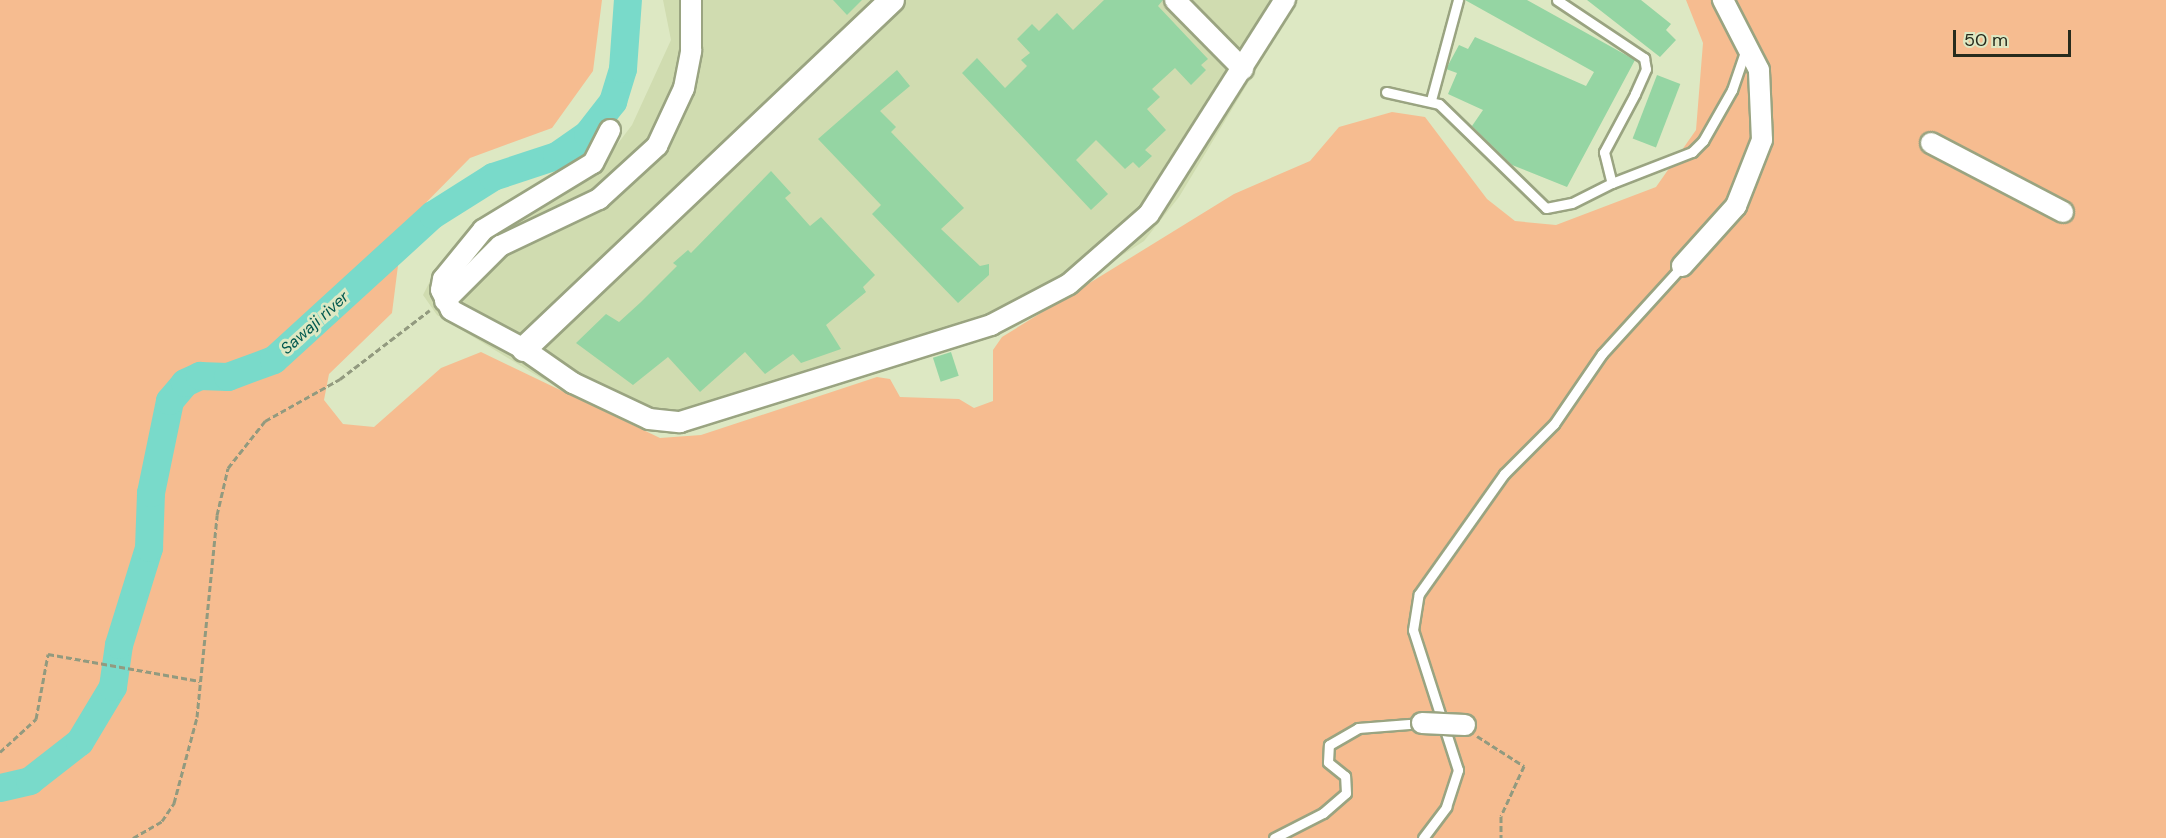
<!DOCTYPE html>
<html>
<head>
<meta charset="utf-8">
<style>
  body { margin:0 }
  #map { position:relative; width:2166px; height:838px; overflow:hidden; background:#dde8c3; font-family:"DM Sans",sans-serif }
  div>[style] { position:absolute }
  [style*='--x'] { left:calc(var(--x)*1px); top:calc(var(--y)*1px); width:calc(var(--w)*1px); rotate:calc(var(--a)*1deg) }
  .built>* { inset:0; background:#d0dcb0 }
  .green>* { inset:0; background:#f6bc90 }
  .river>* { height:28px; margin:-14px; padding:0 14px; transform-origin:14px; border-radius:14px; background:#79daca }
  .building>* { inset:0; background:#95d5a3; transform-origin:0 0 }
  .path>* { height:3px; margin-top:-1.5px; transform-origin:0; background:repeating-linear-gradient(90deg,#929a7f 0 6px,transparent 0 9px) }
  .roads { filter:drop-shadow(2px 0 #9aa481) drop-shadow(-2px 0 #9aa481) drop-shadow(0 2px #9aa481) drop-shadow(0 -2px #9aa481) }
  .service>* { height:9px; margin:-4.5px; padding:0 4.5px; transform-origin:4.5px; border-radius:4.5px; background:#fff }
  .minor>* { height:20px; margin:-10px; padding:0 10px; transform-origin:10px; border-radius:10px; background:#fff }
  .tertiary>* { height:24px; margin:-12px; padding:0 12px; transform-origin:12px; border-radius:12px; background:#fff }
  .bridges { filter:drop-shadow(2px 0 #9aa481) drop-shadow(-2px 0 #9aa481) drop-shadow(0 2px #9aa481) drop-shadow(0 -2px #9aa481) }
  .minor-bridge>* { height:20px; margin:-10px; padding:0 10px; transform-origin:10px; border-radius:10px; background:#fff }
  span { translate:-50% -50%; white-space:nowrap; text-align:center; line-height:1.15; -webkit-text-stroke:6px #dde8c3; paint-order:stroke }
  .water-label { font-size:16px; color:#00584e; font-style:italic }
  .scale { position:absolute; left:1953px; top:30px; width:118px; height:27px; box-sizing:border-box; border:3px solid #272b1d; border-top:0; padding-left:8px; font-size:18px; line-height:21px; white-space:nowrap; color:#272b1d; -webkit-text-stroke:4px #dde8c3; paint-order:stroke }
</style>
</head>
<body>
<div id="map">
  <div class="built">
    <i style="clip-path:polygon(663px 0,1298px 0,1179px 197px,1144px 241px,1013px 326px,685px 432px,655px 431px,541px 378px,437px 315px,423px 295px,437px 267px,479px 226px,603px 163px,632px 125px,671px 40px)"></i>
  </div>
  <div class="green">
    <i style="clip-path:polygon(0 0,602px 0,593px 71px,552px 128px,470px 158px,403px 226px,392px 313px,329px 374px,324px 400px,343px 424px,374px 427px,441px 368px,481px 352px,660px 438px,701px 435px,877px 377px,890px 379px,900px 397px,959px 399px,974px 408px,993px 401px,993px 350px,1002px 337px,1234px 194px,1310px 161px,1339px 127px,1392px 112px,1425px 117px,1487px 199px,1515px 221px,1556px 225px,1656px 187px,1696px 130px,1703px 43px,1686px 0,2166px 0,2166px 838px,0 838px)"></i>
  </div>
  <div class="river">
    <i style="--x:0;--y:788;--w:31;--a:-13"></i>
    <i style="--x:30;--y:781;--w:63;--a:-38"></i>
    <i style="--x:80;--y:742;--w:64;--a:-59"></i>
    <i style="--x:113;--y:687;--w:42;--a:-81.9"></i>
    <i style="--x:119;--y:645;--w:102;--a:-72.8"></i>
    <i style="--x:149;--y:548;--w:55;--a:-87.9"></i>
    <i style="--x:151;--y:493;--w:94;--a:-78.3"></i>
    <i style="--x:170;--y:401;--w:23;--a:-50"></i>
    <i style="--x:185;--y:383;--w:17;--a:-25"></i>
    <i style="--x:200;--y:376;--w:28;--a:2"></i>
    <i style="--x:228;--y:377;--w:49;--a:-20.3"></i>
    <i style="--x:274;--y:360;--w:215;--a:-42.4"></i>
    <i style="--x:433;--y:215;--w:71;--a:-32.3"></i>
    <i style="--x:493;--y:177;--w:67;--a:-18.2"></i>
    <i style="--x:557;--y:156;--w:38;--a:-35"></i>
    <i style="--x:588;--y:134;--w:41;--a:-52"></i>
    <i style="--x:613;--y:102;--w:34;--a:-73"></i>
    <i style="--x:623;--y:69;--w:69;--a:-85.9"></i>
  </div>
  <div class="building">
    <i style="clip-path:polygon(833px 0,862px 0,847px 15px)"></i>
    <i style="clip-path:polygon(1104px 0,1163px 0,1158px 6px,1208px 59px,1201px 65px,1206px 70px,1191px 85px,1175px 68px,1152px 89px,1160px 97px,1147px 109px,1166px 130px,1145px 150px,1152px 156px,1139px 168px,1133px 162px,1125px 169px,1096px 140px,1076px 160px,1108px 194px,1091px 210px,962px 73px,977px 58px,1005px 88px,1027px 66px,1021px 60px,1030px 53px,1017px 39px,1032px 24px,1039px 31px,1057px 13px,1073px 30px)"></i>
    <i style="clip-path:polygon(1465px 0,1527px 0,1635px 60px,1567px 187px,1512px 165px,1472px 126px,1483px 110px,1448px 94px,1457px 73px,1446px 69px,1459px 45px,1468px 49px,1475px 37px,1586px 86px,1594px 72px)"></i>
    <i style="clip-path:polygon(1587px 0,1641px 0,1671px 24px,1666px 30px,1676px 40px,1660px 57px)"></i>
    <i style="clip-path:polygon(897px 70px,910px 86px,880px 111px,896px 127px,891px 132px,964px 208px,941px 229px,980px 266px,989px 264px,989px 275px,958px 303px,872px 214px,881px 205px,818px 139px)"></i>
    <i style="left:1657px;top:75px;width:25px;height:68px;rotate:21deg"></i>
    <i style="clip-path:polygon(771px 171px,791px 193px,785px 198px,810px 226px,821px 217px,875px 275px,863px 287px,866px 292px,826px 325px,841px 349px,801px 363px,793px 354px,765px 374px,745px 352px,700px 392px,668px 357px,633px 385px,576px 343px,606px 314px,619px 322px,641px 302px,677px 266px,673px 263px,688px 250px,691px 253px)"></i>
    <i style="left:951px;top:352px;width:25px;height:19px;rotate:72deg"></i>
  </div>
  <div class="path">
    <i style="--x:1477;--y:736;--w:56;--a:32.6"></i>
    <i style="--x:1524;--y:766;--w:55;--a:114.7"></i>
    <i style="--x:1501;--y:816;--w:22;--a:90"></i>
    <i style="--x:0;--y:752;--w:49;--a:-42.5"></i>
    <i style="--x:36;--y:719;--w:66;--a:-79.5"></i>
    <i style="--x:48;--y:654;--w:154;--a:10.1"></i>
    <i style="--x:133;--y:838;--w:34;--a:-30"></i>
    <i style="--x:162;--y:821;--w:22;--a:-56"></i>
    <i style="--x:174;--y:803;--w:89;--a:-75"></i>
    <i style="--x:197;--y:717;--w:203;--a:-84.3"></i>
    <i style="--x:217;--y:515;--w:48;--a:-76.8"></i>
    <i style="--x:228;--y:468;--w:60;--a:-51.8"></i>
    <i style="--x:265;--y:421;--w:86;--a:-29.2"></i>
    <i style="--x:340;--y:379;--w:113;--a:-37.5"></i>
  </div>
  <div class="roads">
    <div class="service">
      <i style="--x:1557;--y:0;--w:105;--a:33.7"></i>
      <i style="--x:1644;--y:58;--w:11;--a:80"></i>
      <i style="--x:1646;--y:69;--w:27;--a:114"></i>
      <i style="--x:1635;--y:94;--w:66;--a:118.1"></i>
      <i style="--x:1604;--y:152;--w:32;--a:76"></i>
      <i style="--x:1612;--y:183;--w:86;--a:-21.2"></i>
      <i style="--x:1692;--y:152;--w:16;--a:-45"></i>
      <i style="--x:1703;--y:141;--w:59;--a:-60.4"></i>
      <i style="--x:1732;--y:90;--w:43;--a:-71.1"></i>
      <i style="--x:1386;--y:92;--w:54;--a:12.8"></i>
      <i style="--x:1439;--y:104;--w:149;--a:44.2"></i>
      <i style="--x:1546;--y:208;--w:26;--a:-11"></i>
      <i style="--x:1572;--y:203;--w:45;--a:-26.6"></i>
      <i style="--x:1431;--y:100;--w:104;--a:-74.9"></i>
      <i style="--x:1274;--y:838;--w:55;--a:-27"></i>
      <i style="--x:1323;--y:813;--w:30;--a:-41"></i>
      <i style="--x:1346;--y:793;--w:17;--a:-93"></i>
      <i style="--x:1345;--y:776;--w:22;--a:-141"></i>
      <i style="--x:1328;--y:762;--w:17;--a:-87"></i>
      <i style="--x:1329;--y:745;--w:34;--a:-30"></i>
      <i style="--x:1358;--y:728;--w:64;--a:-4.5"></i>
      <i style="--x:1423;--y:838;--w:39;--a:-53"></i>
      <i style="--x:1446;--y:807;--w:39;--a:-72"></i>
      <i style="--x:1458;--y:770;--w:147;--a:-107.8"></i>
      <i style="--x:1413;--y:630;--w:36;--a:-81"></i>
      <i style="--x:1419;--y:594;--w:147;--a:-54.7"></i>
      <i style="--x:1504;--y:474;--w:71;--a:-45"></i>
      <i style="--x:1554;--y:424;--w:85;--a:-55.6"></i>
      <i style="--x:1602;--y:354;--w:119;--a:-47.7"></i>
    </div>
    <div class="minor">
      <i style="--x:1175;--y:0;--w:97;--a:45.4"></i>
      <i style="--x:610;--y:130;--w:37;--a:117"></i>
      <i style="--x:593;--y:163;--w:129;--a:148.7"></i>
      <i style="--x:483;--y:230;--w:63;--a:129.2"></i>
      <i style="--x:443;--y:279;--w:11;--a:100"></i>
      <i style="--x:441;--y:290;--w:22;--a:63"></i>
      <i style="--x:451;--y:310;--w:83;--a:28.1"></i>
      <i style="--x:524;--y:349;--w:60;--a:34.8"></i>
      <i style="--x:573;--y:383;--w:84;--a:25.3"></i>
      <i style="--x:649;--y:419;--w:31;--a:6"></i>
      <i style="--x:680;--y:422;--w:326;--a:-17.3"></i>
      <i style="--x:991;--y:325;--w:88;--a:-27.7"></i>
      <i style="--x:1069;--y:284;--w:106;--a:-41.2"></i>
      <i style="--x:1149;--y:214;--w:254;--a:-57.6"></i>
      <i style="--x:1931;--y:143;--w:149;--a:27.6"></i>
      <i style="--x:1682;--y:266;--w:81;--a:-48"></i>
      <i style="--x:1736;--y:206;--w:71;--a:-68.5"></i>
      <i style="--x:1762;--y:140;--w:70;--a:-92.5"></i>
      <i style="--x:1759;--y:70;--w:79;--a:-117.2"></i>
      <i style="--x:445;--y:301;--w:78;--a:-45"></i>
      <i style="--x:500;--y:246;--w:110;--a:-25.4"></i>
      <i style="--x:599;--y:199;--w:79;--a:-42.4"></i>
      <i style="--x:657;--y:146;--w:64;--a:-65"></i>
      <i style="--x:684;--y:88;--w:38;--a:-79"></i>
      <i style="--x:691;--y:51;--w:51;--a:-90"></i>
    </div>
    <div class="tertiary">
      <i style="--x:524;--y:349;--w:507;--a:-43.48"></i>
    </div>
  </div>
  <div class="bridges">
    <div class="minor-bridge">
      <i style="--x:1422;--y:723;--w:43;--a:2.7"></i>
    </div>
  </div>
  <div class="water-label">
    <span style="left:315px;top:323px;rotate:-42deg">Sawaji river</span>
  </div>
  <div class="scale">50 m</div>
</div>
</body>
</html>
